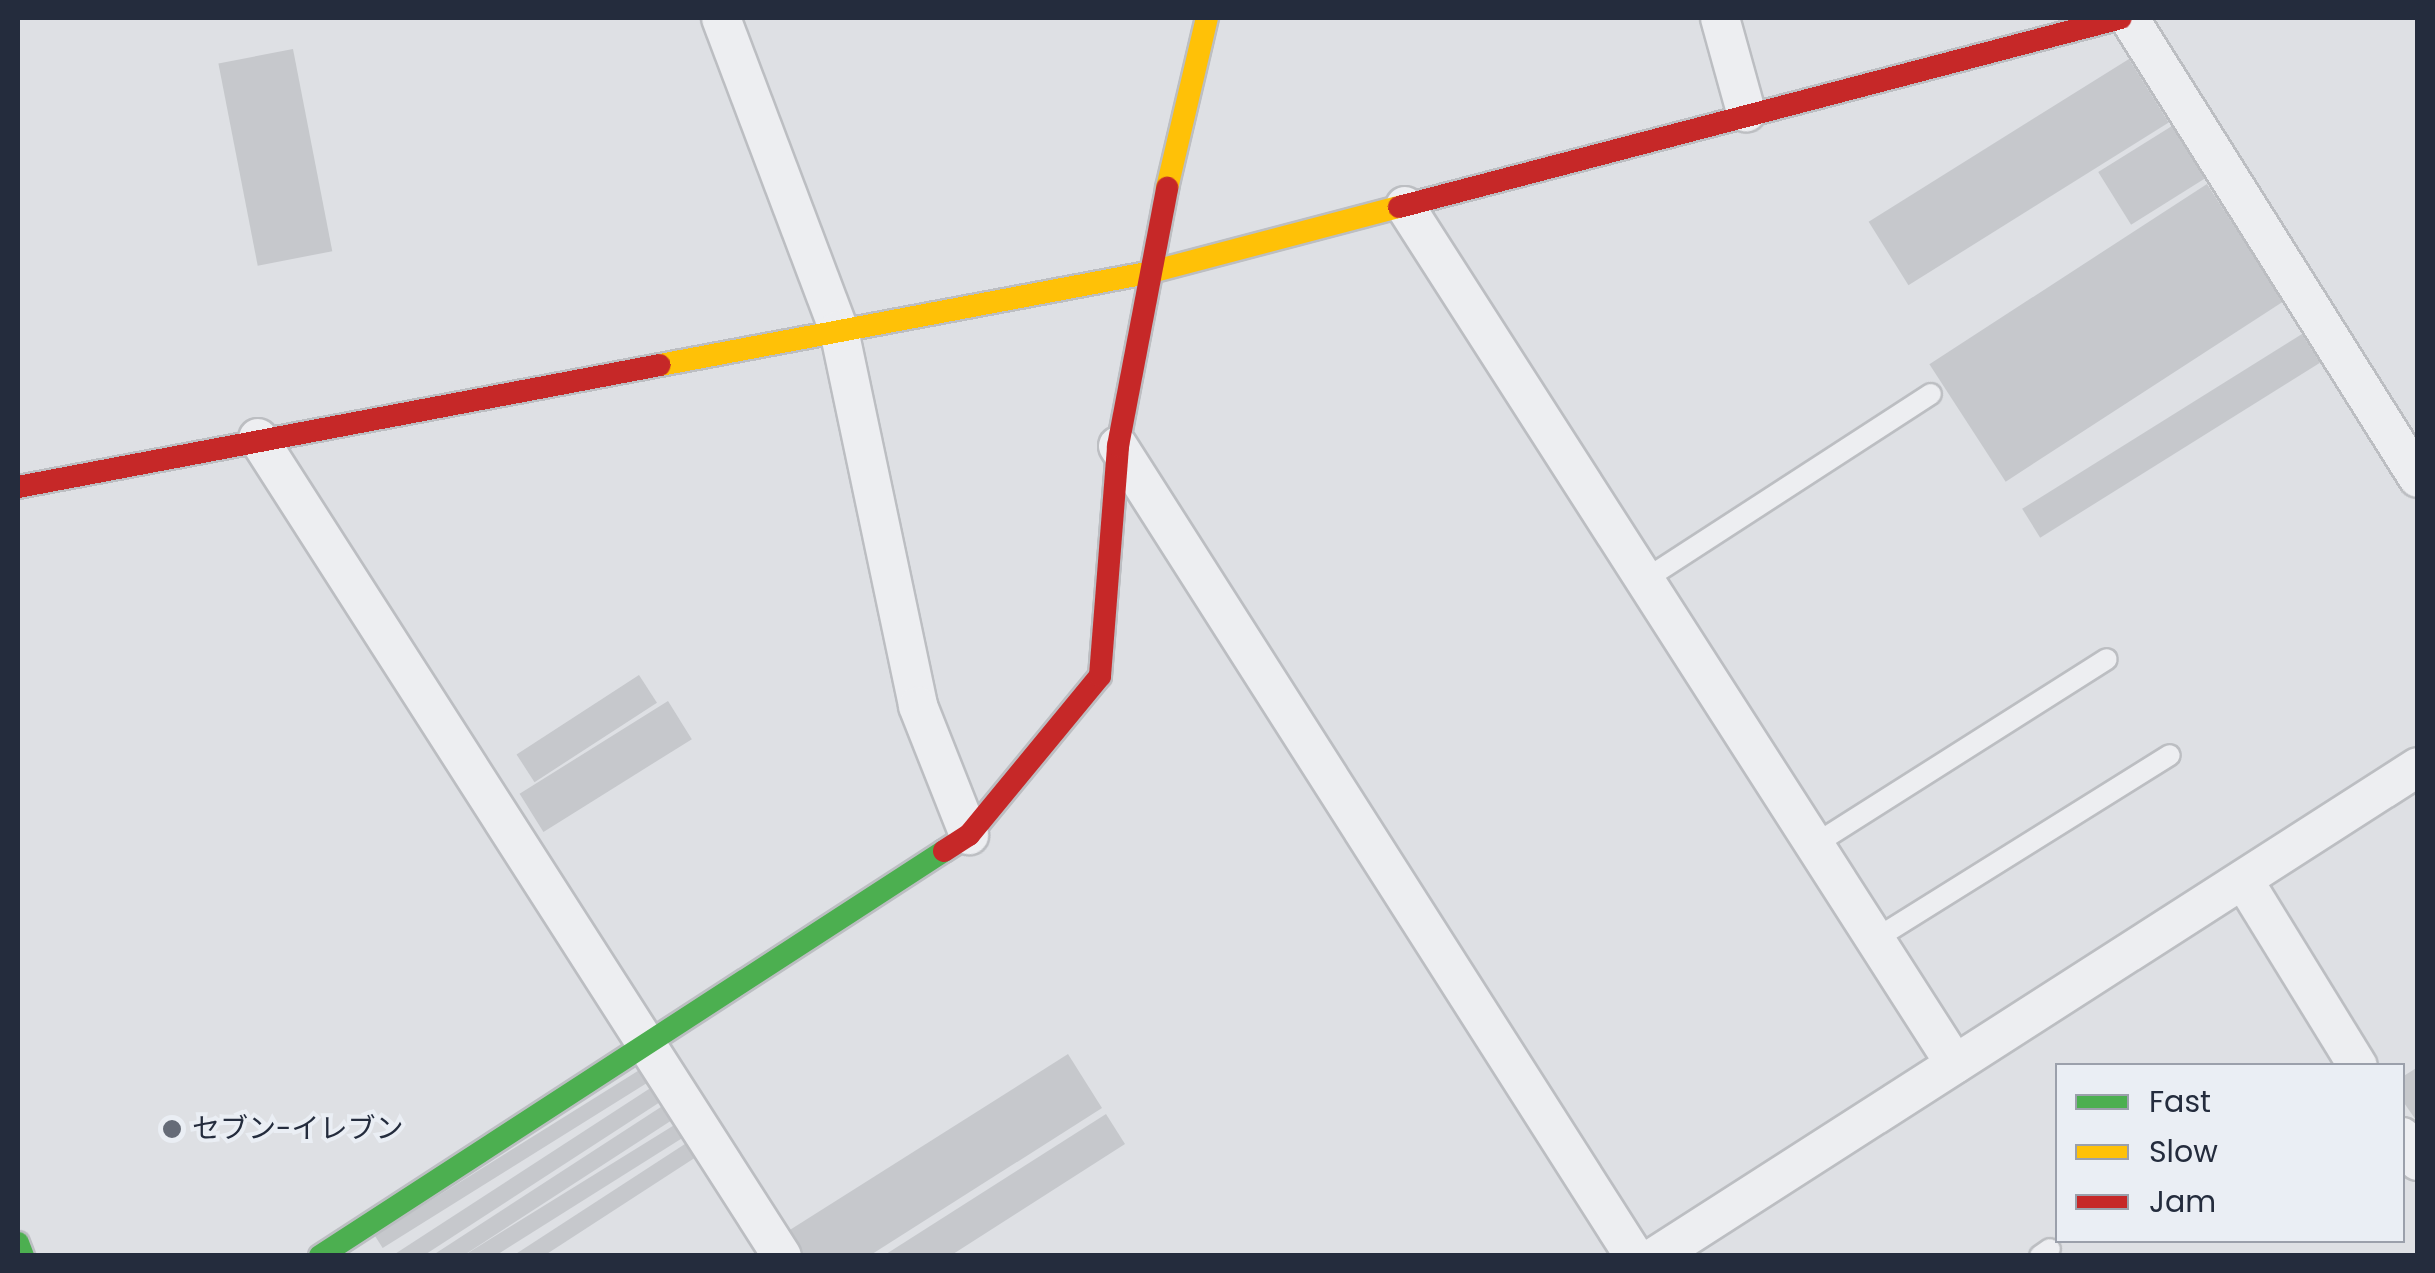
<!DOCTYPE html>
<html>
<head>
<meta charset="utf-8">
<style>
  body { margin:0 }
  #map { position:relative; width:2435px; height:1273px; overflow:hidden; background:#dee0e4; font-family:Poppins,"Noto Sans JP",sans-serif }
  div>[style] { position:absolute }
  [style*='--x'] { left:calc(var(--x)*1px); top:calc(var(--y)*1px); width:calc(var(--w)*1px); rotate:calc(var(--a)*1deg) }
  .building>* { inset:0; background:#c6c8cc; transform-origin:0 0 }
  .roads { filter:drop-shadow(2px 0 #bcbec2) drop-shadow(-2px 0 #bcbec2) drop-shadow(0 2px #bcbec2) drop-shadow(0 -2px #bcbec2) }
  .lane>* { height:20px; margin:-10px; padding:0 10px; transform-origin:10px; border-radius:10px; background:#edeef1 }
  .street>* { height:38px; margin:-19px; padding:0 19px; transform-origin:19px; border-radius:19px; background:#edeef1 }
  .fast>* { height:22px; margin:-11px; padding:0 11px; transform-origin:11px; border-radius:11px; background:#4caf50 }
  .slow>* { height:22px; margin:-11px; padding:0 11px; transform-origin:11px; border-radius:11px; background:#ffc107 }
  .jam>* { height:22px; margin:-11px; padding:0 11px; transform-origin:11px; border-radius:11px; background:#c62828 }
  .dots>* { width:28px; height:28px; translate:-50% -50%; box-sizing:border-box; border:5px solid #eaeef4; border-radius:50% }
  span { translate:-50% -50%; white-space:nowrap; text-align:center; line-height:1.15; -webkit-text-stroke:8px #eaeef4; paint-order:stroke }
  .poi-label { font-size:28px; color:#242c3d }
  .left { translate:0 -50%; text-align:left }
  .frame { position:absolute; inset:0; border:20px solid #242c3d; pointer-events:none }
  .legend { position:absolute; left:2055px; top:1063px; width:350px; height:180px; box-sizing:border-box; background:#eaeef4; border:2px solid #9ba0ab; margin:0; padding:12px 18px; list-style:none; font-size:30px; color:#242c3d }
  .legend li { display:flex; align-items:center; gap:20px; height:50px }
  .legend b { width:50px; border:2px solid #9ba0ab }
</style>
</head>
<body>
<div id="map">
  <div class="building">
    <i style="left:293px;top:49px;width:206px;height:76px;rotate:79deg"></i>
    <i style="left:2129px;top:59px;width:75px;height:307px;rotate:58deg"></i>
    <i style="left:2172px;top:126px;width:62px;height:87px;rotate:58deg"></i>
    <i style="left:2207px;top:184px;width:140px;height:331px;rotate:57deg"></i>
    <i style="left:2302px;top:334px;width:34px;height:330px;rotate:58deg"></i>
    <i style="left:639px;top:675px;width:33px;height:146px;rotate:57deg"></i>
    <i style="left:668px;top:701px;width:45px;height:175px;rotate:58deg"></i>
    <i style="clip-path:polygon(1068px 1054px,1102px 1108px,869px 1256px,799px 1256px,785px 1233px)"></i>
    <i style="clip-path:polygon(2418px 1067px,2418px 1123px,2402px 1100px,2402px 1077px)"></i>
    <i style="left:641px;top:1069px;width:15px;height:314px;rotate:58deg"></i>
    <i style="left:652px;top:1087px;width:17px;height:314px;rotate:57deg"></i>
    <i style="left:664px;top:1105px;width:17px;height:285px;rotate:57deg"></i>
    <i style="clip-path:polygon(1106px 1114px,1125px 1144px,950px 1256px,883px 1256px)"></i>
    <i style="clip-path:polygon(676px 1124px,684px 1137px,495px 1256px,463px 1256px)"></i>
    <i style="left:688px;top:1142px;width:17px;height:215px;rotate:57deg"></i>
  </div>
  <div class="roads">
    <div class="lane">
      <i style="--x:1649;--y:577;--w:336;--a:-33"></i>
      <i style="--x:1817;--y:843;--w:343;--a:-32.4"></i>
      <i style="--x:1877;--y:938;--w:345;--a:-32"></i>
      <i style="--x:2040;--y:1256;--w:12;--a:-35"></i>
    </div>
    <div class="street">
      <i style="--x:721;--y:18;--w:334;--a:69.3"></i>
      <i style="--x:839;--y:330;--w:384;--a:78.1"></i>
      <i style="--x:918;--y:706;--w:139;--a:68.4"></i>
      <i style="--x:1720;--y:18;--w:98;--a:74.5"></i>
      <i style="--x:2129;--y:18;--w:543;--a:57.86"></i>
      <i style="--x:1405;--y:206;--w:1019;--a:57.34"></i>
      <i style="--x:258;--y:438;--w:971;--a:57.36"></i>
      <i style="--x:1118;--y:446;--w:960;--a:57.5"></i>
      <i style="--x:2244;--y:881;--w:217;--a:58.4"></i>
      <i style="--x:2402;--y:1137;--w:29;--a:56"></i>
      <i style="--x:1656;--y:1256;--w:905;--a:-32.69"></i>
    </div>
    <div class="fast">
      <i style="--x:18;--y:1243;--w:14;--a:69"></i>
      <i style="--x:320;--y:1256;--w:744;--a:-32.99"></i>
    </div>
    <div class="slow">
      <i style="--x:1167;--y:188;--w:175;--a:-76.8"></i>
      <i style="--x:660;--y:365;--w:496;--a:-10.7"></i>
      <i style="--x:1147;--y:273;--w:260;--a:-14.7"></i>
    </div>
    <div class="jam">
      <i style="--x:1399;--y:207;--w:746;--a:-14.67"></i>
      <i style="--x:18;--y:487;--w:653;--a:-10.76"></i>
      <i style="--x:944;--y:851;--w:30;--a:-33"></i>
      <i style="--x:969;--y:835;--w:206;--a:-50.5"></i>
      <i style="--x:1100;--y:676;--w:231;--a:-85.5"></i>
      <i style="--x:1118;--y:446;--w:263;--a:-79.2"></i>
    </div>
  </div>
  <div class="dots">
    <i style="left:172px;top:1129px;background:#656b77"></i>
  </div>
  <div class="poi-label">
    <span class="left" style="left:192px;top:1129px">セブン-イレブン</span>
  </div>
  <div class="frame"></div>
  <ul class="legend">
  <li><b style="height:12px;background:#4caf50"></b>Fast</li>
  <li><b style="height:12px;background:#ffc107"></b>Slow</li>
  <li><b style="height:12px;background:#c62828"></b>Jam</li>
  </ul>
</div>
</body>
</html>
